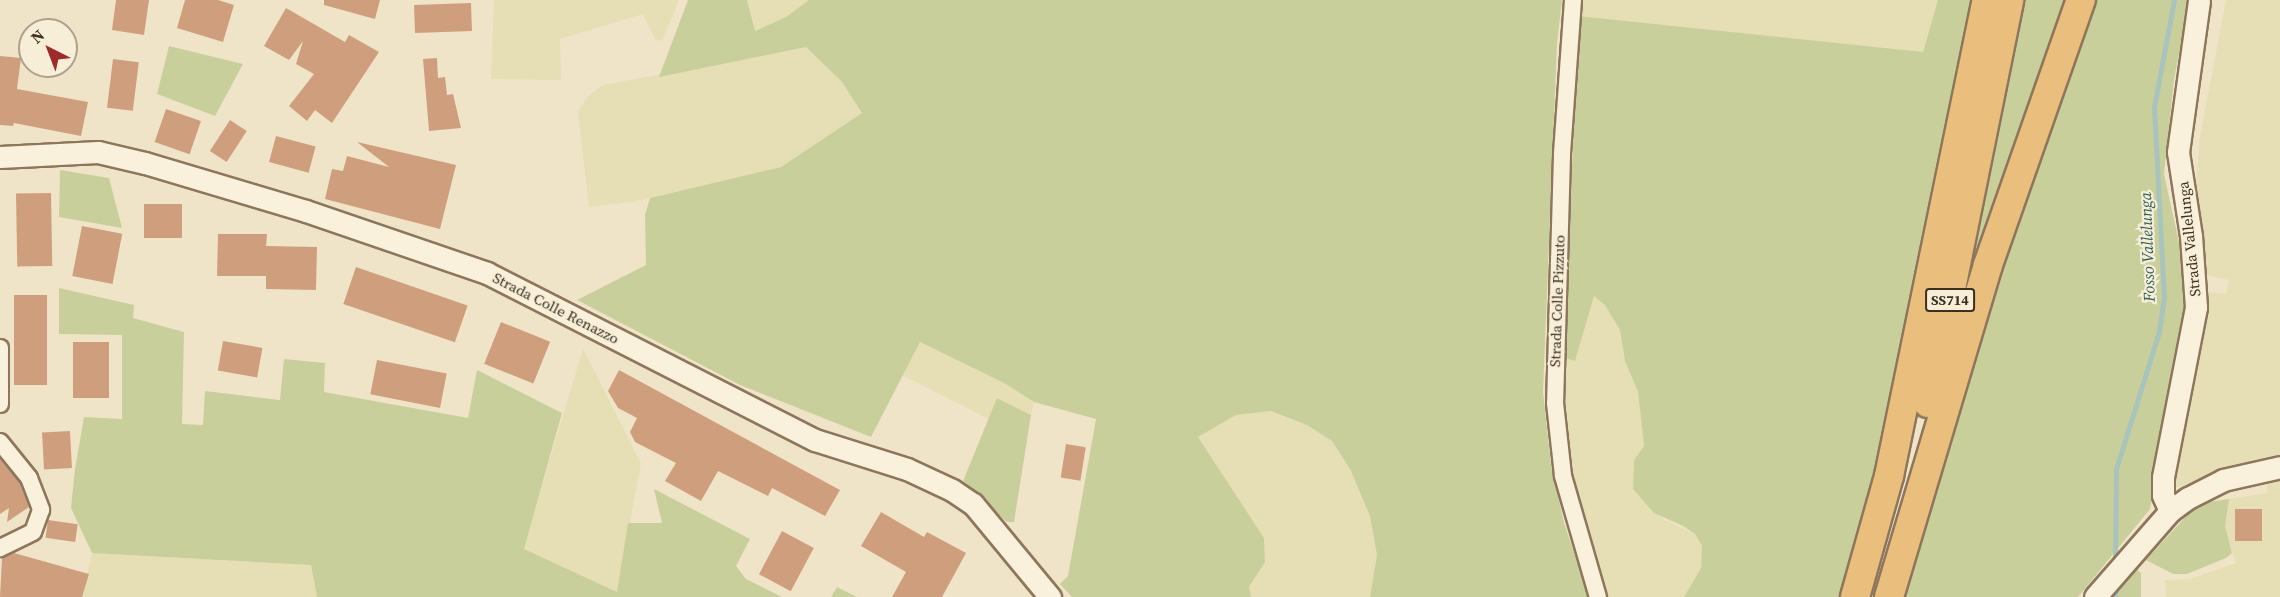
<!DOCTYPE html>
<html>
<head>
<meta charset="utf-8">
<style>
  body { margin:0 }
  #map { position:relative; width:2280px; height:597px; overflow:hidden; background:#f0e4c8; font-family:"Source Serif 4",serif }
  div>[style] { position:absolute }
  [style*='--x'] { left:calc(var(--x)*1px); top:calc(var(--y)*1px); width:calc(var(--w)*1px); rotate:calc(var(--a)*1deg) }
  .farmland>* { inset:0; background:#e6deb5 }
  .green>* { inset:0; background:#c9cf9b }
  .stream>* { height:5px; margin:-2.5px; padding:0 2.5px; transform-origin:2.5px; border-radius:2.5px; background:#a9c4bc }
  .building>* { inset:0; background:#cf9f7d; transform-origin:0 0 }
  .roads { filter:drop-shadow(2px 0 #8d765c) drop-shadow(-2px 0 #8d765c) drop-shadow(0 2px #8d765c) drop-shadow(0 -2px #8d765c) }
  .minor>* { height:16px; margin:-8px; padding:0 8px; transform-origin:8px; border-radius:8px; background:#faf1dc }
  .tertiary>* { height:21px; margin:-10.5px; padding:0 10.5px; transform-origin:10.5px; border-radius:10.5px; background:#faf1dc }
  .trunk>* { height:28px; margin:-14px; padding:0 14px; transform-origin:14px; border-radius:14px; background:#eabe7c }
  span { translate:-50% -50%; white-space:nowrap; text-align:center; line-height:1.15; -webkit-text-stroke:4.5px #f7eed8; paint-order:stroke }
  .shield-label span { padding:2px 4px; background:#f7eed8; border:2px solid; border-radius:4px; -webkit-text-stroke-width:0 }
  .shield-label { font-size:14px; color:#3d2e20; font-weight:700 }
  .street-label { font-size:15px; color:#3d2e20 }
  .water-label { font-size:16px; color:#2f5d5a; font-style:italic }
  .north { position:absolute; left:18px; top:18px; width:60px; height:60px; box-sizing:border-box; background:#f7eed8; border:2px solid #ada18e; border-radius:50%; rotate:318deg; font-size:16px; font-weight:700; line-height:24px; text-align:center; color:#3d2e20 }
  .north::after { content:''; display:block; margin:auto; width:21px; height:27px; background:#9e2a2b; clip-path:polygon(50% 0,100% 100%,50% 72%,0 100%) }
</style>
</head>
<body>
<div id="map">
  <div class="farmland">
    <i style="clip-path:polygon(494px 0,679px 0,662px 41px,655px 39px,643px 14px,560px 39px,561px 80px,491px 79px)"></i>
    <i style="clip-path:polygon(747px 0,809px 0,786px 17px,754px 31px)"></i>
    <i style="clip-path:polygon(1581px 0,1938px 0,1923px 52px,1578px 16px)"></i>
    <i style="clip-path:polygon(2226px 0,2280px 0,2280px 460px,2173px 488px,2170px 476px,2200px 291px,2226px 294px,2229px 280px,2205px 275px,2194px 209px,2200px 137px)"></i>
    <i style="clip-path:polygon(806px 47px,842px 82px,862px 113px,781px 167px,632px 202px,589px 207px,578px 112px,587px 97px,603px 85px)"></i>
    <i style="clip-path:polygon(1593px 295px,1605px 304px,1620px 330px,1625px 361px,1638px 392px,1644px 446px,1634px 460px,1633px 489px,1663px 519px,1695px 534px,1702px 546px,1701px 568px,1684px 597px,1605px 597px,1563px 448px,1559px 356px,1575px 361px)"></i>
    <i style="clip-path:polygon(920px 342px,1004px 383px,1034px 402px,1031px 415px,998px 398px,989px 419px,902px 375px)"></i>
    <i style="clip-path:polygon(583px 349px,641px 463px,617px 592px,523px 549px)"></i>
    <i style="clip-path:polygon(1271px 411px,1307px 425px,1332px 441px,1350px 469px,1370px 516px,1377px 555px,1370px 597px,1251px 597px,1249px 587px,1265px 562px,1264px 538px,1198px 437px,1236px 415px)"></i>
    <i style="clip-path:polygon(2280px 476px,2280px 597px,2166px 597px,2165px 580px,2190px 579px,2236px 563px,2224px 526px,2229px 499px,2267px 493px,2267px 478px)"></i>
    <i style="clip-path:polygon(92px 553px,311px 565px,317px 597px,82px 597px)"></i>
  </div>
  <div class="green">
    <i style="clip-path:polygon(688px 0,747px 0,755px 31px,786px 17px,809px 0,1562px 0,1557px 43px,1543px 392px,1551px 465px,1564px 523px,1589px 597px,1370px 597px,1377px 555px,1370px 516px,1350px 469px,1332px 441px,1307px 425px,1271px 411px,1236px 415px,1198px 437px,1264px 538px,1265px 562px,1249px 587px,1251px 597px,1072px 597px,1060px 584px,1068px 576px,1096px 419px,1034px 402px,1004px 383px,920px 342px,871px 437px,740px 385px,577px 300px,646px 265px,645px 215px,650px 198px,781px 167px,862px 113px,842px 82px,806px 47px,659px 77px)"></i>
    <i style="clip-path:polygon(1938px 0,1972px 0,1881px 455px,1841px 597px,1684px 597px,1701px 568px,1702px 546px,1695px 534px,1683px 526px,1654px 513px,1633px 489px,1634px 460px,1644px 446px,1638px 392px,1625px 361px,1620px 330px,1605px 305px,1594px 296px,1575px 361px,1559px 356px,1571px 195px,1578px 16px,1923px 52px)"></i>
    <i style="clip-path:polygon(2021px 0,2074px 0,1980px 265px,1962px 296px)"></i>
    <i style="clip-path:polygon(2086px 0,2189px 0,2174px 80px,2164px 174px,2182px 256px,2186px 307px,2150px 509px,2078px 597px,1893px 597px)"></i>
    <i style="clip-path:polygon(169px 46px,243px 64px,215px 116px,157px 94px)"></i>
    <i style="clip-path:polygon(60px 170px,109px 178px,122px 228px,59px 217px)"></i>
    <i style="clip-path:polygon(59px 288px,134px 305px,133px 318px,184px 332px,182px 424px,203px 425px,205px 391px,280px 400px,284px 359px,325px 363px,324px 392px,468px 418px,477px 370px,562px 413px,524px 549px,617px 592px,628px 523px,662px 523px,654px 489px,750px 539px,736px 566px,746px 579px,782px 597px,317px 597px,311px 565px,92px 553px,71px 508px,75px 469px,84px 417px,122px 419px,122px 335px,59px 334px)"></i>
    <i style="clip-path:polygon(997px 398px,1031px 415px,1014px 522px,1007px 522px,963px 481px)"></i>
    <i style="clip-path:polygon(2229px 499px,2225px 526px,2232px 553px,2226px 558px,2187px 574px,2173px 574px,2146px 560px,2189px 513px,2208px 502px)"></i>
    <i style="clip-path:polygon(2130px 564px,2141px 573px,2141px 597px,2102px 597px)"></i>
    <i style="clip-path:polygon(837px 587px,857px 597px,831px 597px)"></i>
  </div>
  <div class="stream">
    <i style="--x:2115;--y:565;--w:96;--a:-89.4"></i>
    <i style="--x:2116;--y:469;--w:144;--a:-72.6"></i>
    <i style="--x:2159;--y:332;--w:34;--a:-82"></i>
    <i style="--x:2164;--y:298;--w:191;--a:-93"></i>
    <i style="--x:2154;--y:107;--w:109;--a:-79.4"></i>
    <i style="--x:2115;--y:597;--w:13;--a:-86"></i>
  </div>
  <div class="building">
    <i style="clip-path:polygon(116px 0,149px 0,144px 35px,112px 30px)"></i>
    <i style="clip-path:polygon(185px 0,218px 0,234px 5px,223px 42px,177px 28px)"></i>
    <i style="clip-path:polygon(324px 0,380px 0,375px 19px,324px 5px)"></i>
    <i style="left:471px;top:3px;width:28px;height:57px;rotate:88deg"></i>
    <i style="clip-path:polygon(286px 8px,345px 42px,349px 35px,379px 52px,332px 123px,315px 110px,307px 121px,289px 106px,314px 74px,296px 64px,303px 41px,289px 60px,264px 46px)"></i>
    <i style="clip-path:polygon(0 56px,21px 58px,17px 89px,88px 102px,81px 136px,14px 123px,13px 126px,0 125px)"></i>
    <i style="clip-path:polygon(437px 58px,438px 78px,445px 77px,447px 95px,453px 94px,461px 128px,429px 131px,423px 59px)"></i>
    <i style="left:113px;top:59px;width:26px;height:49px;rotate:7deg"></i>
    <i style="left:166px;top:109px;width:37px;height:35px;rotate:19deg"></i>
    <i style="left:230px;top:120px;width:20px;height:37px;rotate:33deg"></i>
    <i style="left:276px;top:136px;width:41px;height:27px;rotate:15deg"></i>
    <i style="clip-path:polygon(357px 142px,456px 165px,440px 229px,325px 199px,332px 169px,343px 171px,347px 156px,389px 167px)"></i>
    <i style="left:51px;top:193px;width:73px;height:35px;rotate:89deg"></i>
    <i style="left:144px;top:204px;width:38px;height:34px"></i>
    <i style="left:82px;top:226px;width:41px;height:51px;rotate:11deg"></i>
    <i style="clip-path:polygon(218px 234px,267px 234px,266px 246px,317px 247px,316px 290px,266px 289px,266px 276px,217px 276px)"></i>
    <i style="left:356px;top:267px;width:118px;height:39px;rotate:19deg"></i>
    <i style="left:14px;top:295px;width:33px;height:90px"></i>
    <i style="left:501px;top:322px;width:53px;height:45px;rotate:22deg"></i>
    <i style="left:223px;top:341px;width:40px;height:30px;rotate:10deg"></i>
    <i style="left:73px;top:342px;width:36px;height:56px"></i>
    <i style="left:377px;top:360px;width:71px;height:35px;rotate:11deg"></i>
    <i style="clip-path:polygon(619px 370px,840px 490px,825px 516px,772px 488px,768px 496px,718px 471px,701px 501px,665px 481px,676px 463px,635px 442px,630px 432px,637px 418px,618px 408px,608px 391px)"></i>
    <i style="left:70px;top:431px;width:37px;height:28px;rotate:87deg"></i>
    <i style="left:1066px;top:444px;width:20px;height:34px;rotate:9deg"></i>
    <i style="clip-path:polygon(0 459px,20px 483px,29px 507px,7px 522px,9px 508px,0 514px)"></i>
    <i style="left:2235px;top:509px;width:27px;height:32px"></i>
    <i style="clip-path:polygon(881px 512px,924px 537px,927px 532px,966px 553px,942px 597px,892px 597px,906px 572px,861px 546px)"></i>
    <i style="left:48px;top:520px;width:30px;height:18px;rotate:8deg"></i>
    <i style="left:782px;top:531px;width:36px;height:49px;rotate:28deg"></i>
    <i style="clip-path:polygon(14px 553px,89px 574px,82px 597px,0 597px,2px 558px)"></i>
  </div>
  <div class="roads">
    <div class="minor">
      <i style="--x:1573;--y:0;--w:155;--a:94.1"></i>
      <i style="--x:1562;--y:155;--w:248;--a:91.6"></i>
      <i style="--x:1555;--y:403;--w:73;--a:83.7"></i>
      <i style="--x:1563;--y:476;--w:126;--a:73.9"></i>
      <i style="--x:0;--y:348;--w:56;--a:90"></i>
      <i style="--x:0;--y:442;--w:46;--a:51.1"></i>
      <i style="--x:29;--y:478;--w:34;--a:69"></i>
      <i style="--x:41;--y:510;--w:23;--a:110"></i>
      <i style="--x:33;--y:532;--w:37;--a:154"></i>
    </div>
    <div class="tertiary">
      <i style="--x:0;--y:157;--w:98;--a:-2.9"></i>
      <i style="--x:98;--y:152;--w:48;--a:13.2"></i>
      <i style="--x:145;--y:163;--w:168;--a:16.6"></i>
      <i style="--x:306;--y:211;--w:191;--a:18.9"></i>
      <i style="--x:487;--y:273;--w:368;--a:27"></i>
      <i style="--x:815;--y:440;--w:96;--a:17.5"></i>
      <i style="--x:907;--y:469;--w:50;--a:25"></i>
      <i style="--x:952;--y:490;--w:25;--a:34"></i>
      <i style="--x:973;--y:504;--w:121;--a:50.4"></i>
      <i style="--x:2170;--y:511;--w:17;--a:-114"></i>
      <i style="--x:2163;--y:495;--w:18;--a:-90"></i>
      <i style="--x:2163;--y:477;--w:173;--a:-79"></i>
      <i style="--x:2196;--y:307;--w:71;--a:-94"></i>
      <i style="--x:2191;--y:236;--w:85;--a:-98.8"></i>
      <i style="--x:2178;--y:152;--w:153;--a:-82.1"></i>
      <i style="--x:2095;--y:597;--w:114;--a:-48.9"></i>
      <i style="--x:2170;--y:511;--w:22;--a:-36"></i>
      <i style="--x:2188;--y:498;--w:39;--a:-27"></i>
      <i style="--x:2223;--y:480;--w:58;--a:-12.8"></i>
    </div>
    <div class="trunk">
      <i style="--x:1928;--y:403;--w:411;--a:-78.6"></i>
      <i style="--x:1855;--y:597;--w:126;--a:-74.3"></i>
      <i style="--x:1889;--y:476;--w:486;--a:-78.4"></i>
      <i style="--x:1889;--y:597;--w:346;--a:-73.4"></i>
      <i style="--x:1988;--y:265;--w:281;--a:-70.7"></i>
    </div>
  </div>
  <div class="shield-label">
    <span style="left:1950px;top:300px">SS714</span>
  </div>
  <div class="street-label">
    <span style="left:2189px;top:239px;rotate:-96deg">Strada Vallelunga</span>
    <span style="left:1557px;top:301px;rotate:-88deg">Strada Colle Pizzuto</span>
    <span style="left:556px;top:308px;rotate:27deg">Strada Colle Renazzo</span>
  </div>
  <div class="water-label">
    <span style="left:2147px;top:247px;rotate:-92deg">Fosso Vallelunga</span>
  </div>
  <div class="north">N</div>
</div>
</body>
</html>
